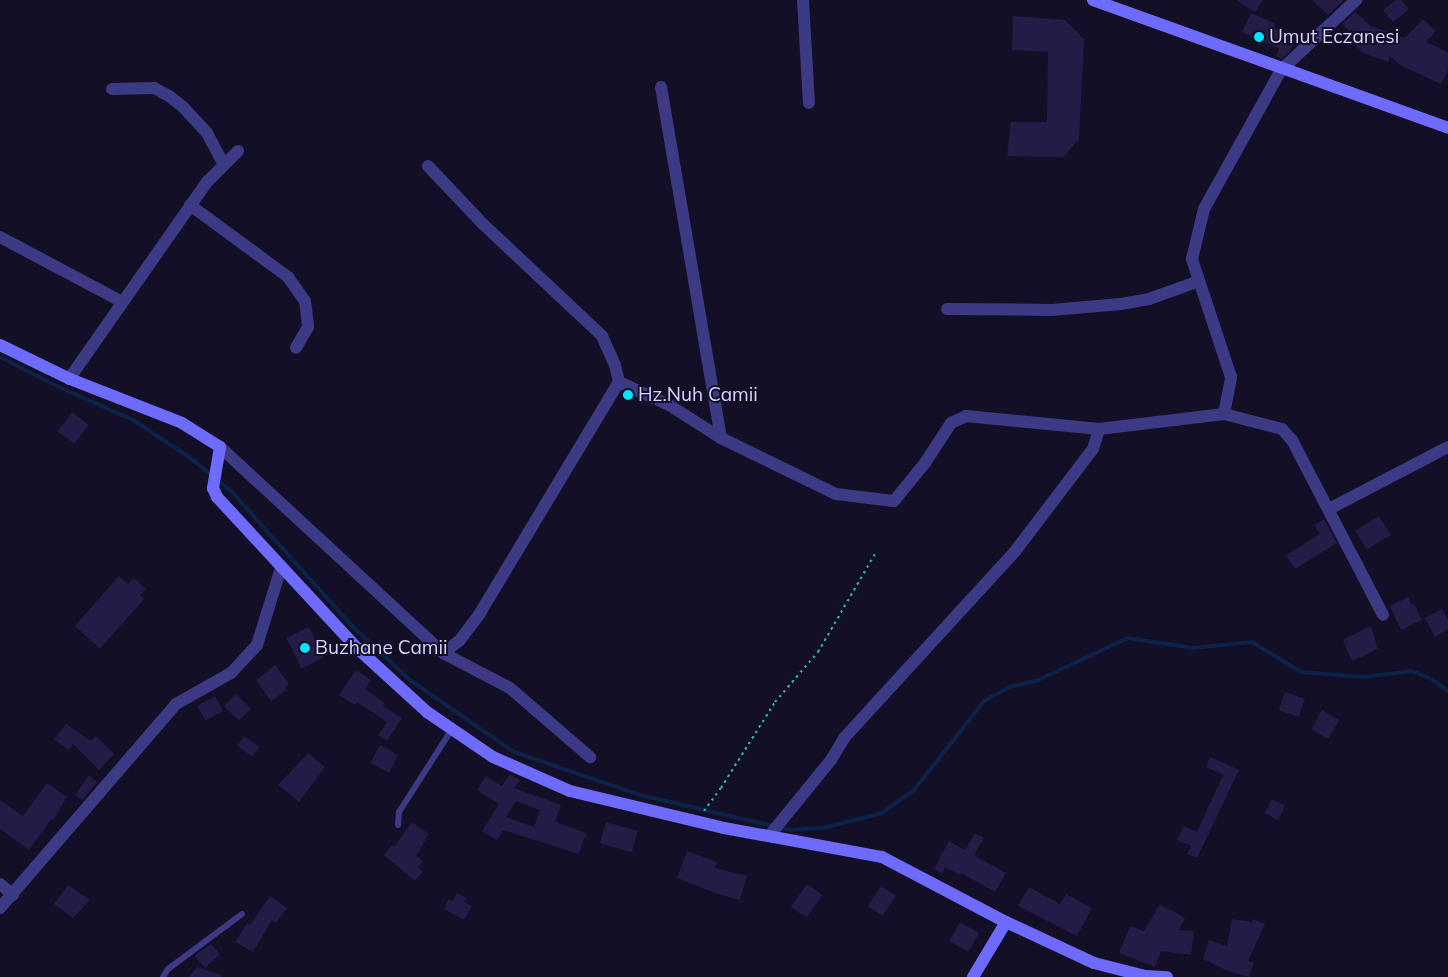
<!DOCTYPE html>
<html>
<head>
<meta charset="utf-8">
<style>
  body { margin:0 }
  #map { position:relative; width:1448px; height:977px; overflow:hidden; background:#130f26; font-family:Mulish,sans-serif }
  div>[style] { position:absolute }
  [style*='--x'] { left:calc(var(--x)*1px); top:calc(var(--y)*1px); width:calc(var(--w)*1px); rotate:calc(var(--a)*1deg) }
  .stream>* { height:4px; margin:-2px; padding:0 2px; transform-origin:2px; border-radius:2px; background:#0c2248 }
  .building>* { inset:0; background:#241b47; transform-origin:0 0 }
  .path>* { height:2px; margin-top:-1px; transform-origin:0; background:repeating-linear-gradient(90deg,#2fb8b0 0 2.5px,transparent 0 6.5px) }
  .lane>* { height:6px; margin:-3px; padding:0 3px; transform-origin:3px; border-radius:3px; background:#3d3a85 }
  .street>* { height:12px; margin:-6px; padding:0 6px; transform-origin:6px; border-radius:6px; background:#3d3a85 }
  .secondary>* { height:12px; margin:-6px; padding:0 6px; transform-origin:6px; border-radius:6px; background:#6f6bff }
  .dots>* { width:14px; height:14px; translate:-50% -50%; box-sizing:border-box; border:2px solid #130f26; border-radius:50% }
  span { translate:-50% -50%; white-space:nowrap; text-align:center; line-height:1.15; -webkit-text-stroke:4px #130f26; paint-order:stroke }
  .poi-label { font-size:19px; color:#d9d4ff }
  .left { translate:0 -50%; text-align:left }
</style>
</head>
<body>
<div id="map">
  <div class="stream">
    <i style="--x:0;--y:357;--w:66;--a:27"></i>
    <i style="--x:59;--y:387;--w:81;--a:24"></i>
    <i style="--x:133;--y:420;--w:67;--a:33.5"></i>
    <i style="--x:189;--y:457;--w:54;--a:39"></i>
    <i style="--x:231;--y:491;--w:183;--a:48.1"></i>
    <i style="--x:353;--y:627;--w:78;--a:42.9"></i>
    <i style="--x:410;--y:680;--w:126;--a:34.7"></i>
    <i style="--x:514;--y:752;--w:133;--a:18.8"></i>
    <i style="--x:640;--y:795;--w:137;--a:13.1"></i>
    <i style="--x:780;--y:828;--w:10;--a:11"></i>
    <i style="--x:790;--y:830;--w:32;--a:-4"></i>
    <i style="--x:822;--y:828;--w:62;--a:-14"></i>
    <i style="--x:882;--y:813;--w:39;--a:-36"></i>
    <i style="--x:914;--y:790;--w:113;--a:-51.8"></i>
    <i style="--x:984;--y:701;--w:29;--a:-29"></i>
    <i style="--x:1009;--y:687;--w:28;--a:-13"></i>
    <i style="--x:1036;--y:681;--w:102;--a:-25.1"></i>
    <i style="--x:1128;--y:638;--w:66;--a:8.7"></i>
    <i style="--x:1193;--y:648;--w:59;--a:-5.8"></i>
    <i style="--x:1252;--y:642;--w:57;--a:31.5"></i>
    <i style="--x:1301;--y:672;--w:63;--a:4.5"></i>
    <i style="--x:1364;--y:677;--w:48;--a:-7.1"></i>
    <i style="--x:1412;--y:671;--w:22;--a:22"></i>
    <i style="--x:1432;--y:679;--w:20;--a:37"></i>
  </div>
  <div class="building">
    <i style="clip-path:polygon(1236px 0,1263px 0,1255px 12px)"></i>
    <i style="clip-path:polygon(1312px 0,1342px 0,1343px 1px,1328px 15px)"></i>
    <i style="clip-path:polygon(1396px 0,1401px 0,1409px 9px,1393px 22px,1383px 10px)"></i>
    <i style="clip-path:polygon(1355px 12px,1371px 26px,1405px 38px,1423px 19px,1436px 31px,1426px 42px,1448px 52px,1448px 70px,1441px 84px,1400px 65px,1390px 56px,1388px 62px,1363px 53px,1349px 39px,1353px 35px,1342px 24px)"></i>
    <i style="clip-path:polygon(1251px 13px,1276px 24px,1274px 28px,1296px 38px,1290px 51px,1281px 59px,1276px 56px,1279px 49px,1242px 32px)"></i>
    <i style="clip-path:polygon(1013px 16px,1065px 20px,1084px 39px,1079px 139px,1063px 157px,1007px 156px,1011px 122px,1047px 122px,1048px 52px,1012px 50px)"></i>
    <i style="left:72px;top:412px;width:21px;height:24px;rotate:37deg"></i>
    <i style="left:1379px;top:516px;width:22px;height:28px;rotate:58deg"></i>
    <i style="clip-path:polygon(1324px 519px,1337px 543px,1295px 569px,1286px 555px,1320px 534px,1314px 525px)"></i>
    <i style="clip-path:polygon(119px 576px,128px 584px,134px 578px,146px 589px,140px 595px,144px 599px,100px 649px,75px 626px)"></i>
    <i style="clip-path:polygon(1408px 597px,1412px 605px,1414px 604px,1422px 620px,1401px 630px,1390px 606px)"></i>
    <i style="clip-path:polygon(1442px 609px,1448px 620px,1448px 629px,1435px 637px,1425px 618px)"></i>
    <i style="clip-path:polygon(1371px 626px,1378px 649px,1352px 661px,1343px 640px)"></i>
    <i style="left:309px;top:627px;width:34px;height:25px;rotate:64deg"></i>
    <i style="clip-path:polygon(275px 665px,289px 684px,285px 687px,287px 690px,271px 701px,256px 680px)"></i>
    <i style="clip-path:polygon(356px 670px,371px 680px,365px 689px,385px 703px,383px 706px,402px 718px,387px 741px,378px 735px,387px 722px,357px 702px,355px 705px,339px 695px)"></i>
    <i style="left:1285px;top:692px;width:21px;height:19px;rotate:19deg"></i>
    <i style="left:236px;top:694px;width:21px;height:17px;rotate:45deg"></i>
    <i style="left:215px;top:696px;width:17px;height:20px;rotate:62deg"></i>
    <i style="left:1322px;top:710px;width:20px;height:22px;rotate:30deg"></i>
    <i style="clip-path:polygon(66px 724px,91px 741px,96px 736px,114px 754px,99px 770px,73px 744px,69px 750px,54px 739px)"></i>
    <i style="left:244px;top:736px;width:19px;height:12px;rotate:35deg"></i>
    <i style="left:380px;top:745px;width:21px;height:20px;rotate:29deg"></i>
    <i style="clip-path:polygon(308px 753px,325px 767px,299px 802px,278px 785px)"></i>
    <i style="clip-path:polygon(1210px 757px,1239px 770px,1197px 858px,1187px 854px,1191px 846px,1177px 840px,1184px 826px,1197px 832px,1223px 775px,1206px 767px)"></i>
    <i style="clip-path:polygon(evenodd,510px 774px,520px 780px,514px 788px,561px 805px,555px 822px,586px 833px,579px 854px,503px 830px,497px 840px,482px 831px,499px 804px,477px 790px,486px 776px,502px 786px,510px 774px,516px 801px,540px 810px,534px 827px,506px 817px,516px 801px)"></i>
    <i style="clip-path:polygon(89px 775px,97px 782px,82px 800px,75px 795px)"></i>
    <i style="clip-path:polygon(47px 783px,67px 797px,53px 820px,51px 819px,29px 850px,0 829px,0 800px,23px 816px)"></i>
    <i style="left:1272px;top:799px;width:15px;height:16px;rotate:28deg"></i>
    <i style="clip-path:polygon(412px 822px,429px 834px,416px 856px,423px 861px,418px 867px,423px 872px,415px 881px,384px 855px,392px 845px,394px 847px)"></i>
    <i style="left:606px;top:822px;width:33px;height:22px;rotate:16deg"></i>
    <i style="clip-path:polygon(975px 833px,984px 838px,974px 855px,1006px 873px,995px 892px,961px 873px,960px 875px,945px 867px,942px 874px,934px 869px,949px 841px,965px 850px)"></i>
    <i style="clip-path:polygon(687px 851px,717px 862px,715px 868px,747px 876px,740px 900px,715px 893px,677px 878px)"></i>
    <i style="left:807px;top:884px;width:19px;height:28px;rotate:35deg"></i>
    <i style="clip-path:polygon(68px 885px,90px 900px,73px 918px,54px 904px)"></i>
    <i style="left:881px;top:886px;width:18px;height:24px;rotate:34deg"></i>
    <i style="clip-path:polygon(1029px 887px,1060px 904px,1066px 894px,1092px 908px,1077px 936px,1018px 906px)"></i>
    <i style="clip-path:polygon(457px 893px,466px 898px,464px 902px,472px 906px,464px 920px,444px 909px,449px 899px,453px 901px)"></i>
    <i style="clip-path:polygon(270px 896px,287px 908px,276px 923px,272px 920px,253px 952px,235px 942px,247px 923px,250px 925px)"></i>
    <i style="clip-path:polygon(1160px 904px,1185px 918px,1179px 930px,1194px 931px,1191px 955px,1161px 951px,1155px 967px,1119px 953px,1130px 926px,1144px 931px)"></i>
    <i style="clip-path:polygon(1232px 919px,1252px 922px,1253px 919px,1265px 924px,1248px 961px,1254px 963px,1249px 977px,1228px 971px,1203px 959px,1209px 940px,1227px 946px)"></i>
    <i style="left:960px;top:922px;width:22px;height:22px;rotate:30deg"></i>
    <i style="clip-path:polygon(211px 944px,220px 954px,205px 968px,194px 956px)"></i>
    <i style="clip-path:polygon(197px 967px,221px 975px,221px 977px,189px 977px)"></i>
  </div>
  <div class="path">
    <i style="--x:704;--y:811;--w:29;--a:-54"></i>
    <i style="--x:721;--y:788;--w:102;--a:-57.9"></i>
    <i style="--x:775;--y:702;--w:66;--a:-49.3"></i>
    <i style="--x:818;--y:652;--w:116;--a:-59.9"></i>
  </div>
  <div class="lane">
    <i style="--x:398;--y:825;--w:13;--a:-86"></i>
    <i style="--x:399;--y:812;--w:98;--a:-57.4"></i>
    <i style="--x:163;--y:977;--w:9;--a:-58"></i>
    <i style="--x:168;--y:969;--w:92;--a:-36.6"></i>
  </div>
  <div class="street">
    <i style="--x:803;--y:0;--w:103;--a:86.7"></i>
    <i style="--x:661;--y:87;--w:356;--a:80.3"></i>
    <i style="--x:112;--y:89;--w:42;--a:-1.4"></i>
    <i style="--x:154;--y:88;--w:17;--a:28"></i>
    <i style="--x:169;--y:96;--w:18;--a:38"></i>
    <i style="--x:183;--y:107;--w:35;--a:47"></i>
    <i style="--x:207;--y:133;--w:36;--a:62"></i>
    <i style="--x:428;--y:166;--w:81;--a:46.5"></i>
    <i style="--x:484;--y:225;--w:162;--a:43.2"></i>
    <i style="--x:602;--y:336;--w:32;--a:66"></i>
    <i style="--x:615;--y:365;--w:17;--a:77"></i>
    <i style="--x:190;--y:205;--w:122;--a:36.3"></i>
    <i style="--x:288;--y:277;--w:29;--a:55"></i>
    <i style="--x:305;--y:301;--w:26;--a:83"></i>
    <i style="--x:308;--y:327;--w:24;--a:120"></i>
    <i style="--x:0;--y:237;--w:138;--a:28"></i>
    <i style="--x:947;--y:309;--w:105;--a:0.5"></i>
    <i style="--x:1052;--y:310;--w:69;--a:-5"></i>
    <i style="--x:1121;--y:304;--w:28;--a:-10"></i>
    <i style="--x:1149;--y:299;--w:53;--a:-19.8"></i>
    <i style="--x:69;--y:379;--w:241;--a:-55"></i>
    <i style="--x:207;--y:182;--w:44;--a:-45"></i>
    <i style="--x:1224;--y:414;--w:38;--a:-79"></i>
    <i style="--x:1231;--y:377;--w:124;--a:-108.3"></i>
    <i style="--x:1192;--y:259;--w:51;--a:-76.5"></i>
    <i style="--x:1204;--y:209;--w:159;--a:-61"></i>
    <i style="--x:1281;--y:70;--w:103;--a:-43"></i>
    <i style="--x:220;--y:447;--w:304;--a:42.7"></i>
    <i style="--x:443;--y:653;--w:21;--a:-37"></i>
    <i style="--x:460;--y:640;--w:34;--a:-53"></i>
    <i style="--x:480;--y:613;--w:270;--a:-59"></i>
    <i style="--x:619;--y:382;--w:55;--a:24.7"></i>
    <i style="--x:669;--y:405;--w:62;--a:32.4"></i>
    <i style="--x:721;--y:438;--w:128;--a:26"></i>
    <i style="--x:836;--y:494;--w:58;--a:6.9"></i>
    <i style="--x:894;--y:501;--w:49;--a:-50.8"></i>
    <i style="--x:925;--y:463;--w:48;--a:-57"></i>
    <i style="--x:951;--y:423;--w:17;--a:-25"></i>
    <i style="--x:966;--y:416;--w:134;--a:5.6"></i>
    <i style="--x:1099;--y:429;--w:126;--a:-6.8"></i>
    <i style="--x:1224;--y:414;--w:60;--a:14.5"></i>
    <i style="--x:1282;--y:429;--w:15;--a:48"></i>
    <i style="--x:1292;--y:440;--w:197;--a:62.5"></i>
    <i style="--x:1329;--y:509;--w:134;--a:-27.5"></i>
    <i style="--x:443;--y:653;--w:76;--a:27.6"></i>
    <i style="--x:510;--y:688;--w:106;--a:40.8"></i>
    <i style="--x:769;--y:836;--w:98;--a:-50.8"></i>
    <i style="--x:831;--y:760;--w:26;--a:-59"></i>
    <i style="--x:844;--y:738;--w:255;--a:-47.5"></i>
    <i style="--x:1016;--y:550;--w:127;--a:-52.7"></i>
    <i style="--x:1093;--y:449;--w:21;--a:-73"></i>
    <i style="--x:0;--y:884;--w:17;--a:40"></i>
    <i style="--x:0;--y:908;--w:269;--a:-49.2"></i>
    <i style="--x:176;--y:704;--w:63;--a:-29.4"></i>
    <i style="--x:231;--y:673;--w:38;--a:-47"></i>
    <i style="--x:257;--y:645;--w:81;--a:-72.7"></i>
  </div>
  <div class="secondary">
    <i style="--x:1093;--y:0;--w:377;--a:19.8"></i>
    <i style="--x:0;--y:345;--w:78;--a:25.9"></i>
    <i style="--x:70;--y:379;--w:120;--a:21.4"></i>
    <i style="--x:182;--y:423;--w:45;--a:32.3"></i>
    <i style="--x:220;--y:447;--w:42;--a:99.7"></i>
    <i style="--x:213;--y:488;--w:10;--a:66"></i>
    <i style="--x:217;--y:497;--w:206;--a:47.2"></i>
    <i style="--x:357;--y:648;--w:95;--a:42.4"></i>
    <i style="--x:427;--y:712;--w:80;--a:34.3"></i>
    <i style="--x:493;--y:757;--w:84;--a:23.8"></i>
    <i style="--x:570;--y:791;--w:158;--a:13.5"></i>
    <i style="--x:724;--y:828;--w:161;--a:10.4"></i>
    <i style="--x:882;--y:857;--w:140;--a:27.7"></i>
    <i style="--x:1006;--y:922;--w:97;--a:25"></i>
    <i style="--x:1094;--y:963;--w:53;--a:14.3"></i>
    <i style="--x:1145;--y:976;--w:22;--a:3"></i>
    <i style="--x:973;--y:977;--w:64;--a:-59"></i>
  </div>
  <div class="dots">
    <i style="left:1259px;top:37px;background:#00e5ff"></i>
    <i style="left:628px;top:395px;background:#00e5ff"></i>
    <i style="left:305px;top:648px;background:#00e5ff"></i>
  </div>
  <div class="poi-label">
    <span class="left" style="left:1269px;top:37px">Umut Eczanesi</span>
    <span class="left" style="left:638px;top:395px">Hz.Nuh Camii</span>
    <span class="left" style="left:315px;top:648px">Buzhane Camii</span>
  </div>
</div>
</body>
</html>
